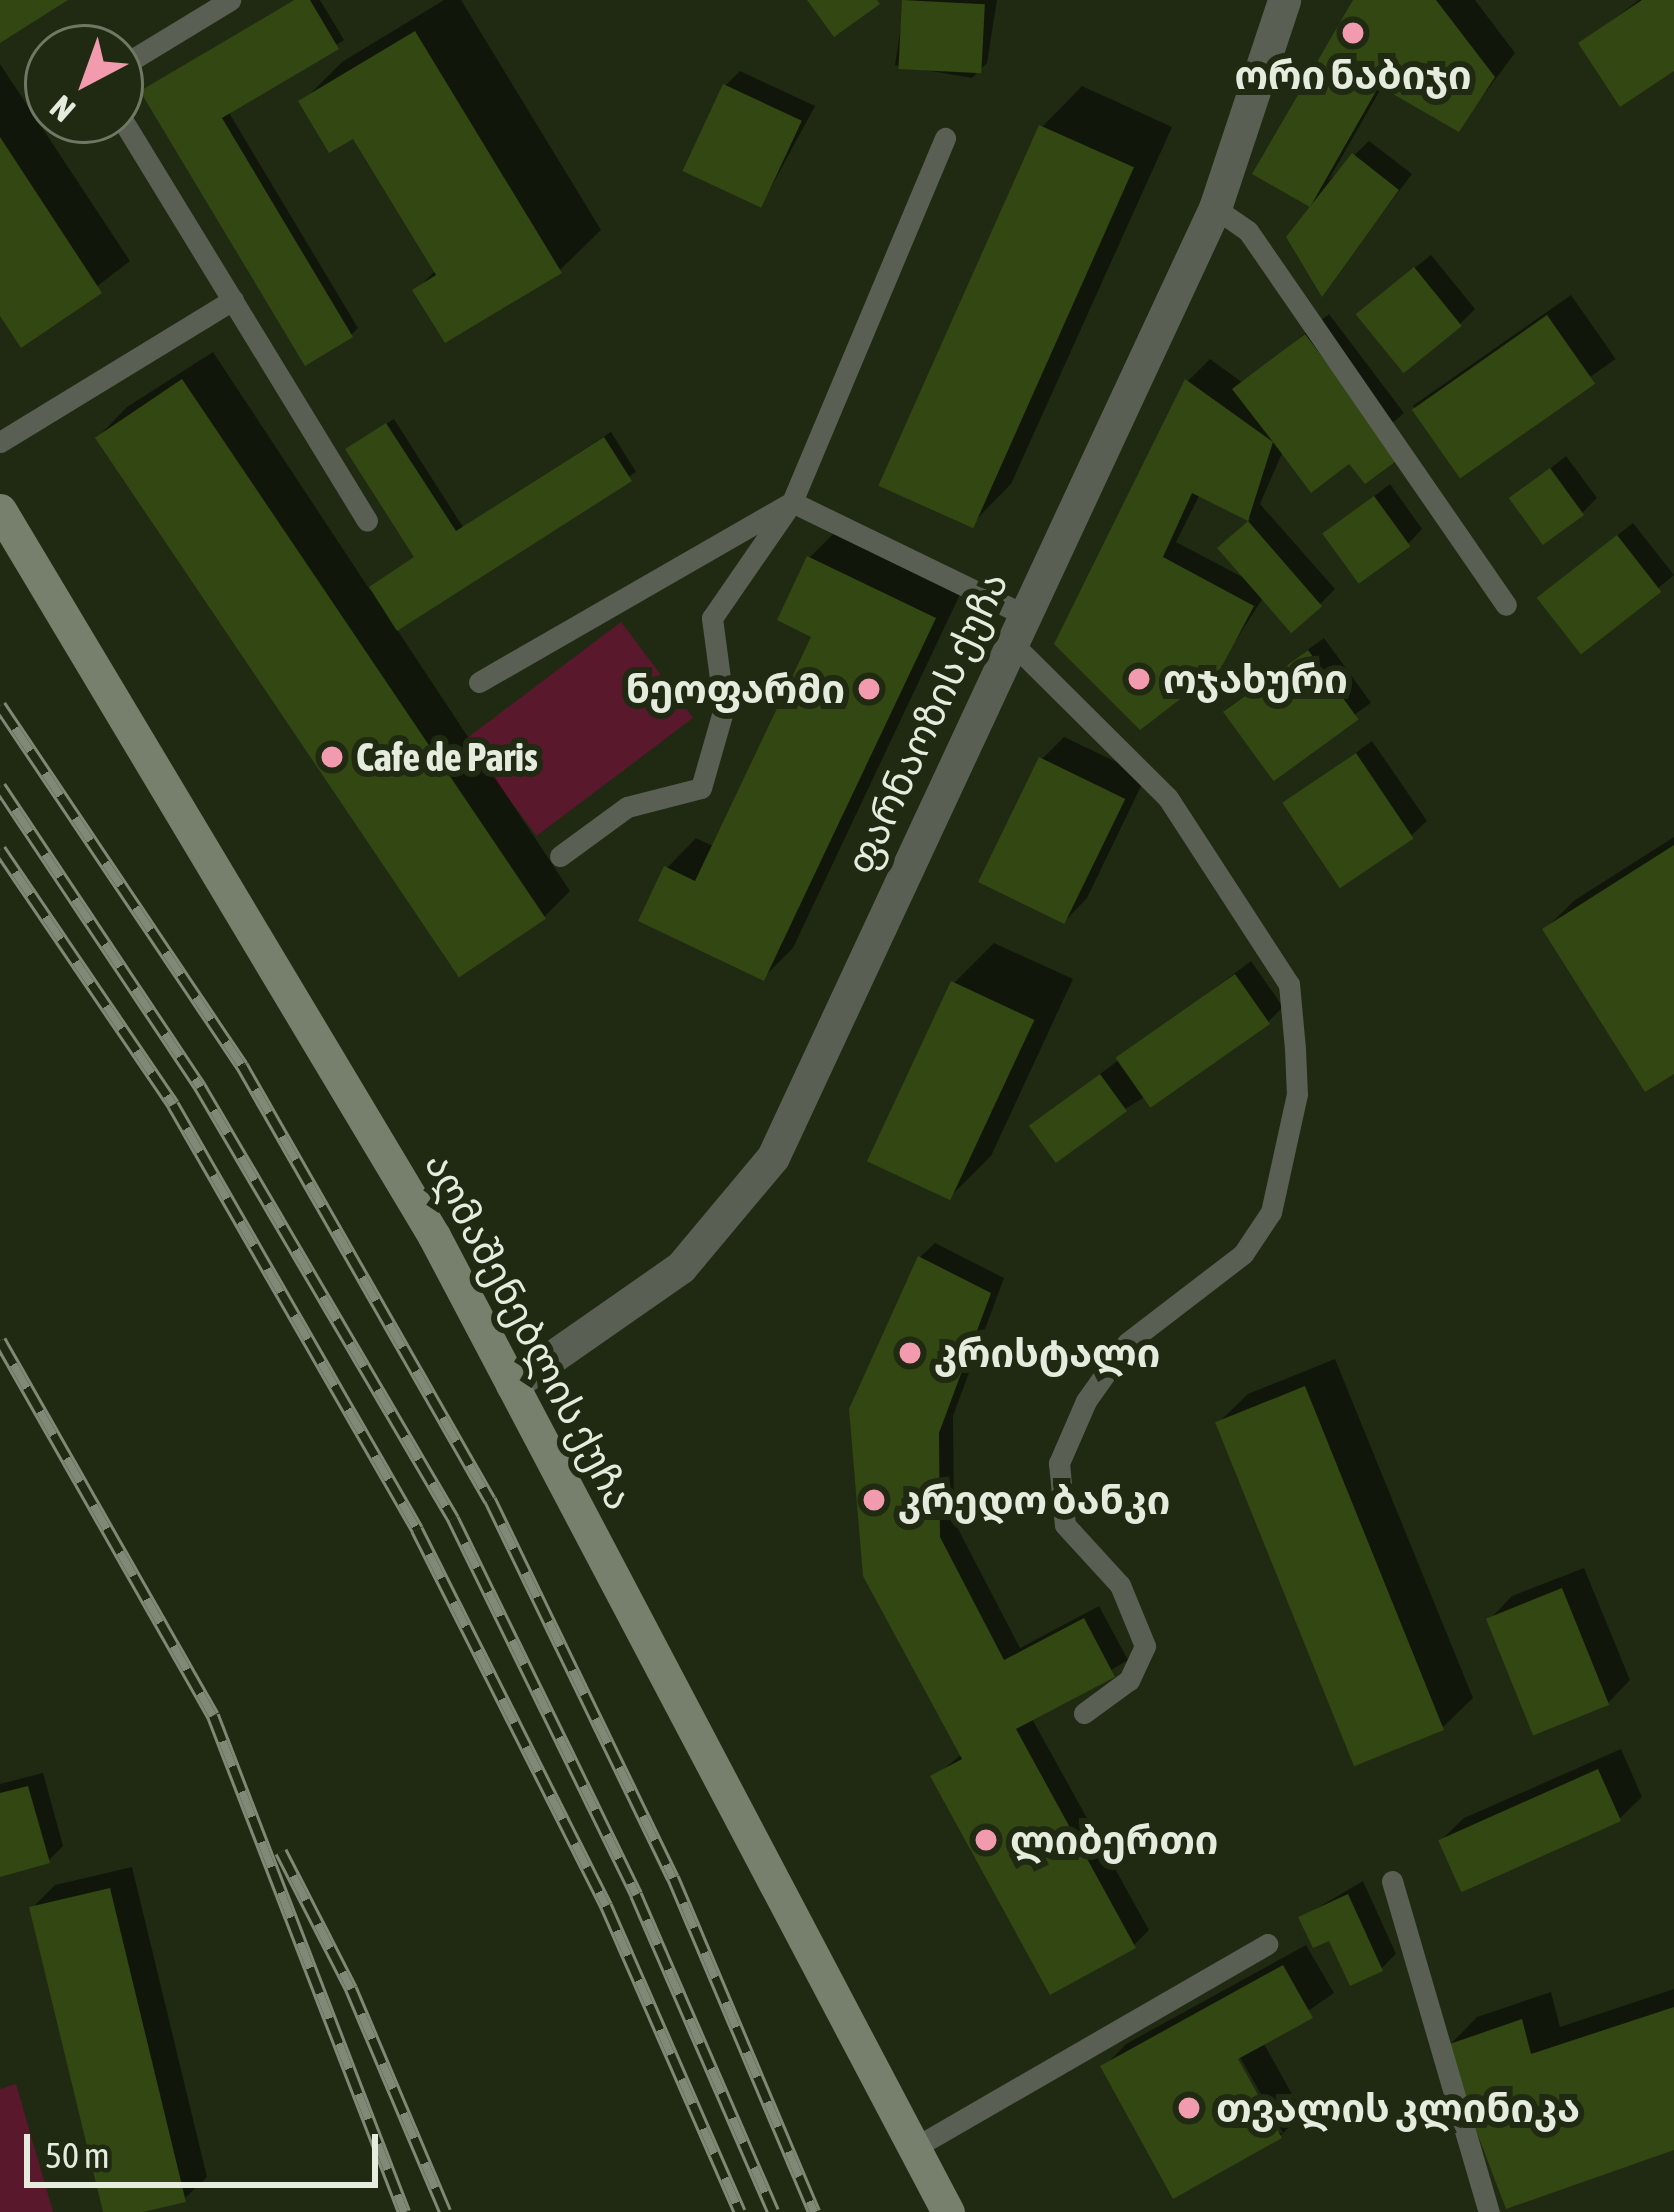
<!DOCTYPE html>
<html>
<head>
<meta charset="utf-8">
<style>
  body { margin:0 }
  #map { position:relative; width:1674px; height:2212px; overflow:hidden; background:#202a13; font-family:"Asap Condensed","Noto Sans Georgian",sans-serif }
  div>[style] { position:absolute }
  [style*='--x'] { left:calc(var(--x)*1px); top:calc(var(--y)*1px); width:calc(var(--w)*1px); rotate:calc(var(--a)*1deg) }
  .green>* { inset:0; background:#5a182d; transform-origin:0 0 }
  .shadow>* { inset:0; background:#0007; transform-origin:0 0 }
  .building>* { inset:0; background:#324711; transform-origin:0 0 }
  .service>* { height:21px; margin:-10.5px; padding:0 10.5px; transform-origin:10.5px; border-radius:10.5px; background:#5a5f54 }
  .tertiary>* { height:33px; margin:-16.5px; padding:0 16.5px; transform-origin:16.5px; border-radius:16.5px; background:#5a5f54 }
  .secondary>* { height:33px; margin:-16.5px; padding:0 16.5px; transform-origin:16.5px; border-radius:16.5px; background:#777f6d }
  .rail>* { height:14px; margin-top:-7px; transform-origin:0; background:repeating-linear-gradient(90deg,#202a13 0 27px,#808876 0 54px); box-sizing:border-box; border-block:3px solid #808876 }
  .dots>* { width:33px; height:33px; translate:-50% -50%; box-sizing:border-box; border:6px solid #202a13; border-radius:50% }
  span { translate:-50% -50%; white-space:nowrap; text-align:center; line-height:1.15; -webkit-text-stroke:12px #202a13; paint-order:stroke }
  .poi-label { font-size:39px; color:#e5ecde; font-weight:700 }
  .left { translate:0 -50%; text-align:left }
  .right { translate:-100% -50%; text-align:right }
  .street-label { font-size:39px; color:#e5ecde }
  .north { position:absolute; left:24px; top:24px; width:120px; height:120px; box-sizing:border-box; background:#202a13; border:3px solid #6f7864; border-radius:50%; rotate:221deg; font-size:33px; font-weight:700; line-height:48px; text-align:center; color:#e5ecde }
  .north::after { content:''; display:block; margin:auto; width:42px; height:54px; background:#f29aae; clip-path:polygon(50% 0,100% 100%,50% 72%,0 100%) }
  .scale { position:absolute; left:24px; top:2134px; width:354px; height:54px; box-sizing:border-box; border:6px solid #e5ecde; border-top:0; padding-left:15px; font-size:36px; line-height:42px; white-space:nowrap; color:#e5ecde; -webkit-text-stroke:9px #202a13; paint-order:stroke }
</style>
</head>
<body>
<div id="map">
  <div class="green">
    <i style="left:621px;top:622px;width:120px;height:196px;rotate:53deg"></i>
    <i style="clip-path:polygon(16px 2084px,53px 2212px,0 2212px,0 2089px)"></i>
  </div>
  <div class="shadow">
    <i style="clip-path:polygon(294px 0,320px 0,344px 40px,228px 111px,358px 328px,351px 335px,151px 85px)"></i>
    <i style="clip-path:polygon(444px 0,461px 0,601px 230px,560px 270px,416px 290px,436px 270px,354px 135px,302px 102px,342px 62px)"></i>
    <i style="clip-path:polygon(905px 0,997px 0,987px 63px,972px 78px,895px 65px)"></i>
    <i style="clip-path:polygon(1356px 0,1475px 0,1515px 53px,1458px 129px,1383px 85px,1328px 181px,1369px 141px,1412px 174px,1323px 292px,1314px 206px,1257px 173px)"></i>
    <i style="clip-path:polygon(1639px 0,1674px 0,1674px 67px,1582px 43px)"></i>
    <i style="clip-path:polygon(0 64px,130px 261px,22px 344px,0 311px)"></i>
    <i style="clip-path:polygon(740px 71px,815px 106px,762px 204px,725px 86px)"></i>
    <i style="clip-path:polygon(1082px 86px,1172px 127px,1011px 484px,971px 525px,1042px 127px)"></i>
    <i style="clip-path:polygon(1431px 255px,1475px 309px,1460px 324px,1374px 300px)"></i>
    <i style="left:1571px;top:295px;width:78px;height:193px;rotate:55deg"></i>
    <i style="clip-path:polygon(evenodd,1329px 314px,1404px 413px,1349px 460px,1283px 451px,1260px 504px,1335px 589px,1320px 604px,1263px 598px,1219px 666px,1058px 643px,1188px 381px,1210px 359px,1243px 383px,1329px 314px,1200px 494px,1251px 519px,1235px 533px,1248px 580px,1176px 542px,1200px 494px)"></i>
    <i style="clip-path:polygon(213px 352px,370px 590px,417px 556px,355px 443px,394px 419px,463px 527px,611px 432px,636px 472px,396px 628px,570px 891px,541px 920px,98px 437px,127px 407px)"></i>
    <i style="clip-path:polygon(1566px 456px,1597px 498px,1582px 513px,1512px 499px)"></i>
    <i style="clip-path:polygon(1390px 484px,1422px 529px,1408px 544px,1326px 533px)"></i>
    <i style="clip-path:polygon(1633px 523px,1674px 575px,1583px 650px,1556px 584px)"></i>
    <i style="clip-path:polygon(838px 529px,963px 588px,793px 948px,764px 977px,667px 868px,696px 838px,715px 847px,815px 635px,809px 558px)"></i>
    <i style="left:1324px;top:638px;width:80px;height:123px;rotate:54deg"></i>
    <i style="clip-path:polygon(1064px 737px,1146px 776px,1087px 898px,1065px 921px,1042px 759px)"></i>
    <i style="clip-path:polygon(1372px 741px,1427px 821px,1412px 835px,1286px 804px)"></i>
    <i style="clip-path:polygon(1674px 837px,1674px 1070px,1545px 929px,1575px 900px)"></i>
    <i style="clip-path:polygon(994px 943px,1073px 979px,991px 1156px,950px 1197px,954px 983px)"></i>
    <i style="clip-path:polygon(1251px 961px,1283px 1007px,1268px 1022px,1125px 1109px,1032px 1125px)"></i>
    <i style="clip-path:polygon(935px 1243px,1004px 1278px,953px 1416px,954px 1521px,1020px 1648px,1099px 1606px,1128px 1660px,1031px 1717px,1149px 1930px,1134px 1945px,934px 1777px,962px 1754px,866px 1575px,920px 1257px)"></i>
    <i style="clip-path:polygon(1335px 1359px,1473px 1698px,1443px 1727px,1218px 1423px,1248px 1394px)"></i>
    <i style="clip-path:polygon(1584px 1568px,1630px 1680px,1608px 1703px,1490px 1619px,1512px 1596px)"></i>
    <i style="clip-path:polygon(1621px 1749px,1642px 1797px,1619px 1819px,1441px 1840px,1464px 1818px)"></i>
    <i style="clip-path:polygon(43px 1773px,63px 1846px,48px 1861px,0 1874px,0 1784px)"></i>
    <i style="clip-path:polygon(132px 1867px,207px 2177px,184px 2199px,106px 2212px,32px 1908px,55px 1885px)"></i>
    <i style="clip-path:polygon(1363px 1881px,1396px 1954px,1381px 1969px,1302px 1917px)"></i>
    <i style="clip-path:polygon(evenodd,1306px 1945px,1334px 1993px,1263px 2042px,1303px 2114px,1280px 2136px,1104px 2067px,1126px 2044px,1306px 1945px,1233px 2045px,1283px 2133px,1276px 2133px,1228px 2048px,1233px 2045px)"></i>
    <i style="clip-path:polygon(1674px 1989px,1674px 2147px,1448px 2047px,1477px 2017px,1551px 1992px,1560px 2027px)"></i>
  </div>
  <div class="building">
    <i style="clip-path:polygon(0 0,68px 0,0 43px)"></i>
    <i style="clip-path:polygon(294px 0,310px 0,339px 49px,222px 118px,353px 337px,305px 366px,140px 91px)"></i>
    <i style="clip-path:polygon(807px 0,877px 0,880px 4px,834px 37px)"></i>
    <i style="left:902px;top:0;width:83px;height:69px;rotate:3deg"></i>
    <i style="clip-path:polygon(1353px 0,1436px 0,1495px 77px,1459px 132px,1379px 86px,1310px 207px,1252px 174px)"></i>
    <i style="clip-path:polygon(1642px 0,1674px 0,1674px 71px,1620px 107px,1578px 43px)"></i>
    <i style="clip-path:polygon(415px 31px,562px 273px,445px 343px,412px 290px,436px 275px,353px 139px,329px 153px,298px 101px)"></i>
    <i style="left:723px;top:84px;width:87px;height:96px;rotate:25deg"></i>
    <i style="left:1039px;top:125px;width:104px;height:395px;rotate:24deg"></i>
    <i style="clip-path:polygon(0 137px,102px 293px,21px 348px,0 316px)"></i>
    <i style="clip-path:polygon(1352px 153px,1399px 190px,1322px 297px,1286px 237px)"></i>
    <i style="left:1414px;top:267px;width:76px;height:75px;rotate:51deg"></i>
    <i style="left:1547px;top:315px;width:84px;height:165px;rotate:55deg"></i>
    <i style="clip-path:polygon(1305px 334px,1399px 459px,1365px 484px,1349px 464px,1311px 493px,1273px 442px,1248px 521px,1192px 493px,1163px 557px,1254px 606px,1221px 668px,1140px 730px,1054px 644px,1185px 379px,1273px 442px,1232px 389px)"></i>
    <i style="left:182px;top:379px;width:651px;height:105px;rotate:56deg"></i>
    <i style="clip-path:polygon(386px 423px,456px 531px,604px 437px,632px 481px,397px 631px,369px 587px,414px 557px,345px 449px)"></i>
    <i style="left:1550px;top:468px;width:58px;height:51px;rotate:54deg"></i>
    <i style="left:1374px;top:496px;width:62px;height:64px;rotate:54deg"></i>
    <i style="left:1248px;top:521px;width:113px;height:41px;rotate:49deg"></i>
    <i style="left:1617px;top:535px;width:72px;height:102px;rotate:52deg"></i>
    <i style="clip-path:polygon(807px 556px,936px 618px,764px 981px,638px 921px,664px 866px,695px 881px,811px 637px,777px 620px)"></i>
    <i style="left:1308px;top:650px;width:86px;height:105px;rotate:54deg"></i>
    <i style="left:1356px;top:753px;width:103px;height:89px;rotate:56deg"></i>
    <i style="left:1039px;top:757px;width:96px;height:139px;rotate:26deg"></i>
    <i style="clip-path:polygon(1674px 845px,1674px 1074px,1645px 1092px,1542px 929px)"></i>
    <i style="left:1235px;top:974px;width:61px;height:146px;rotate:55deg"></i>
    <i style="left:951px;top:981px;width:92px;height:199px;rotate:25deg"></i>
    <i style="left:1100px;top:1074px;width:46px;height:88px;rotate:54deg"></i>
    <i style="clip-path:polygon(918px 1256px,991px 1293px,939px 1433px,940px 1537px,1004px 1660px,1084px 1618px,1115px 1677px,1016px 1729px,1136px 1948px,1050px 1995px,930px 1776px,962px 1759px,863px 1576px,849px 1409px)"></i>
    <i style="left:1305px;top:1386px;width:371px;height:97px;rotate:68deg"></i>
    <i style="left:1562px;top:1588px;width:126px;height:82px;rotate:68deg"></i>
    <i style="left:1598px;top:1769px;width:57px;height:175px;rotate:66deg"></i>
    <i style="clip-path:polygon(28px 1786px,50px 1863px,0 1877px,0 1793px)"></i>
    <i style="clip-path:polygon(110px 1888px,186px 2202px,143px 2212px,103px 2212px,29px 1907px)"></i>
    <i style="clip-path:polygon(1348px 1894px,1383px 1971px,1350px 1986px,1329px 1941px,1313px 1948px,1298px 1917px)"></i>
    <i style="clip-path:polygon(1283px 1965px,1313px 2018px,1238px 2059px,1282px 2138px,1173px 2199px,1100px 2066px)"></i>
    <i style="clip-path:polygon(1674px 2007px,1674px 2150px,1506px 2209px,1444px 2046px,1522px 2019px,1531px 2054px)"></i>
  </div>
  <div class="service">
    <i style="--x:120;--y:67;--w:129;--a:-31.3"></i>
    <i style="--x:120;--y:116;--w:474;--a:58.6"></i>
    <i style="--x:1215;--y:208;--w:40;--a:34.9"></i>
    <i style="--x:1248;--y:231;--w:454;--a:55.4"></i>
    <i style="--x:0;--y:442;--w:273;--a:-31.4"></i>
    <i style="--x:1011;--y:642;--w:221;--a:44.8"></i>
    <i style="--x:1168;--y:798;--w:222;--a:57"></i>
    <i style="--x:1289;--y:984;--w:65;--a:84.7"></i>
    <i style="--x:1295;--y:1049;--w:45;--a:87.5"></i>
    <i style="--x:1297;--y:1094;--w:121;--a:102.4"></i>
    <i style="--x:1271;--y:1212;--w:50;--a:123.7"></i>
    <i style="--x:1243;--y:1254;--w:146;--a:142.5"></i>
    <i style="--x:1127;--y:1343;--w:71;--a:125.3"></i>
    <i style="--x:1086;--y:1401;--w:68;--a:113.5"></i>
    <i style="--x:1059;--y:1463;--w:62;--a:84.5"></i>
    <i style="--x:1065;--y:1525;--w:81;--a:47.5"></i>
    <i style="--x:1120;--y:1585;--w:66;--a:67.7"></i>
    <i style="--x:1145;--y:1646;--w:38;--a:115"></i>
    <i style="--x:1129;--y:1680;--w:56;--a:143.7"></i>
    <i style="--x:479;--y:682;--w:361;--a:-29.9"></i>
    <i style="--x:792;--y:502;--w:257;--a:25.9"></i>
    <i style="--x:560;--y:856;--w:83;--a:-36.2"></i>
    <i style="--x:627;--y:807;--w:76;--a:-14.4"></i>
    <i style="--x:701;--y:788;--w:83;--a:-74"></i>
    <i style="--x:724;--y:708;--w:91;--a:-97.6"></i>
    <i style="--x:712;--y:618;--w:141;--a:-55.4"></i>
    <i style="--x:792;--y:502;--w:395;--a:-67.2"></i>
    <i style="--x:1392;--y:1881;--w:345;--a:73.7"></i>
    <i style="--x:914;--y:2148;--w:408;--a:-30"></i>
  </div>
  <div class="tertiary">
    <i style="--x:512;--y:1385;--w:206;--a:-34.9"></i>
    <i style="--x:681;--y:1267;--w:143;--a:-50.1"></i>
    <i style="--x:773;--y:1157;--w:1047;--a:-65.03"></i>
    <i style="--x:1215;--y:208;--w:219;--a:-71.6"></i>
  </div>
  <div class="secondary">
    <i style="--x:0;--y:510;--w:846;--a:59.13"></i>
    <i style="--x:434;--y:1236;--w:1103;--a:62.23"></i>
  </div>
  <div class="rail">
    <i style="--x:0;--y:706;--w:434;--a:56.1"></i>
    <i style="--x:242;--y:1066;--w:500;--a:60.3"></i>
    <i style="--x:490;--y:1500;--w:420;--a:64.2"></i>
    <i style="--x:673;--y:1878;--w:363;--a:67.1"></i>
    <i style="--x:0;--y:787;--w:361;--a:56.3"></i>
    <i style="--x:200;--y:1087;--w:501;--a:59.64"></i>
    <i style="--x:453;--y:1519;--w:418;--a:64"></i>
    <i style="--x:636;--y:1895;--w:345;--a:66.6"></i>
    <i style="--x:0;--y:850;--w:308;--a:55.8"></i>
    <i style="--x:173;--y:1105;--w:490;--a:60.1"></i>
    <i style="--x:417;--y:1530;--w:421;--a:63.3"></i>
    <i style="--x:606;--y:1906;--w:334;--a:66.4"></i>
    <i style="--x:0;--y:1341;--w:431;--a:60.4"></i>
    <i style="--x:213;--y:1716;--w:532;--a:68.94"></i>
    <i style="--x:281;--y:1852;--w:154;--a:62.9"></i>
    <i style="--x:351;--y:1989;--w:242;--a:67.1"></i>
  </div>
  <div class="dots">
    <i style="left:1353px;top:33px;background:#f29aae"></i>
    <i style="left:1139px;top:679px;background:#f29aae"></i>
    <i style="left:869px;top:689px;background:#f29aae"></i>
    <i style="left:332px;top:757px;background:#f29aae"></i>
    <i style="left:910px;top:1353px;background:#f29aae"></i>
    <i style="left:874px;top:1500px;background:#f29aae"></i>
    <i style="left:986px;top:1840px;background:#f29aae"></i>
    <i style="left:1189px;top:2108px;background:#f29aae"></i>
  </div>
  <div class="poi-label">
    <span style="left:1353px;top:75px">ორი ნაბიჯი</span>
    <span class="left" style="left:1163px;top:679px">ოჯახური</span>
    <span class="right" style="left:845px;top:689px">ნეოფარმი</span>
    <span class="left" style="left:356px;top:757px">Cafe de Paris</span>
    <span class="left" style="left:934px;top:1353px">კრისტალი</span>
    <span class="left" style="left:898px;top:1500px">კრედო ბანკი</span>
    <span class="left" style="left:1010px;top:1840px">ლიბერთი</span>
    <span class="left" style="left:1216px;top:2108px">თვალის კლინიკა</span>
  </div>
  <div class="street-label">
    <span style="left:927px;top:723px;rotate:-65deg">ფარნაოზის ქუჩა</span>
    <span style="left:529px;top:1331px;rotate:62deg">აღმაშენებლის ქუჩა</span>
  </div>
  <div class="north">N</div>
  <div class="scale">50 m</div>
</div>
</body>
</html>
